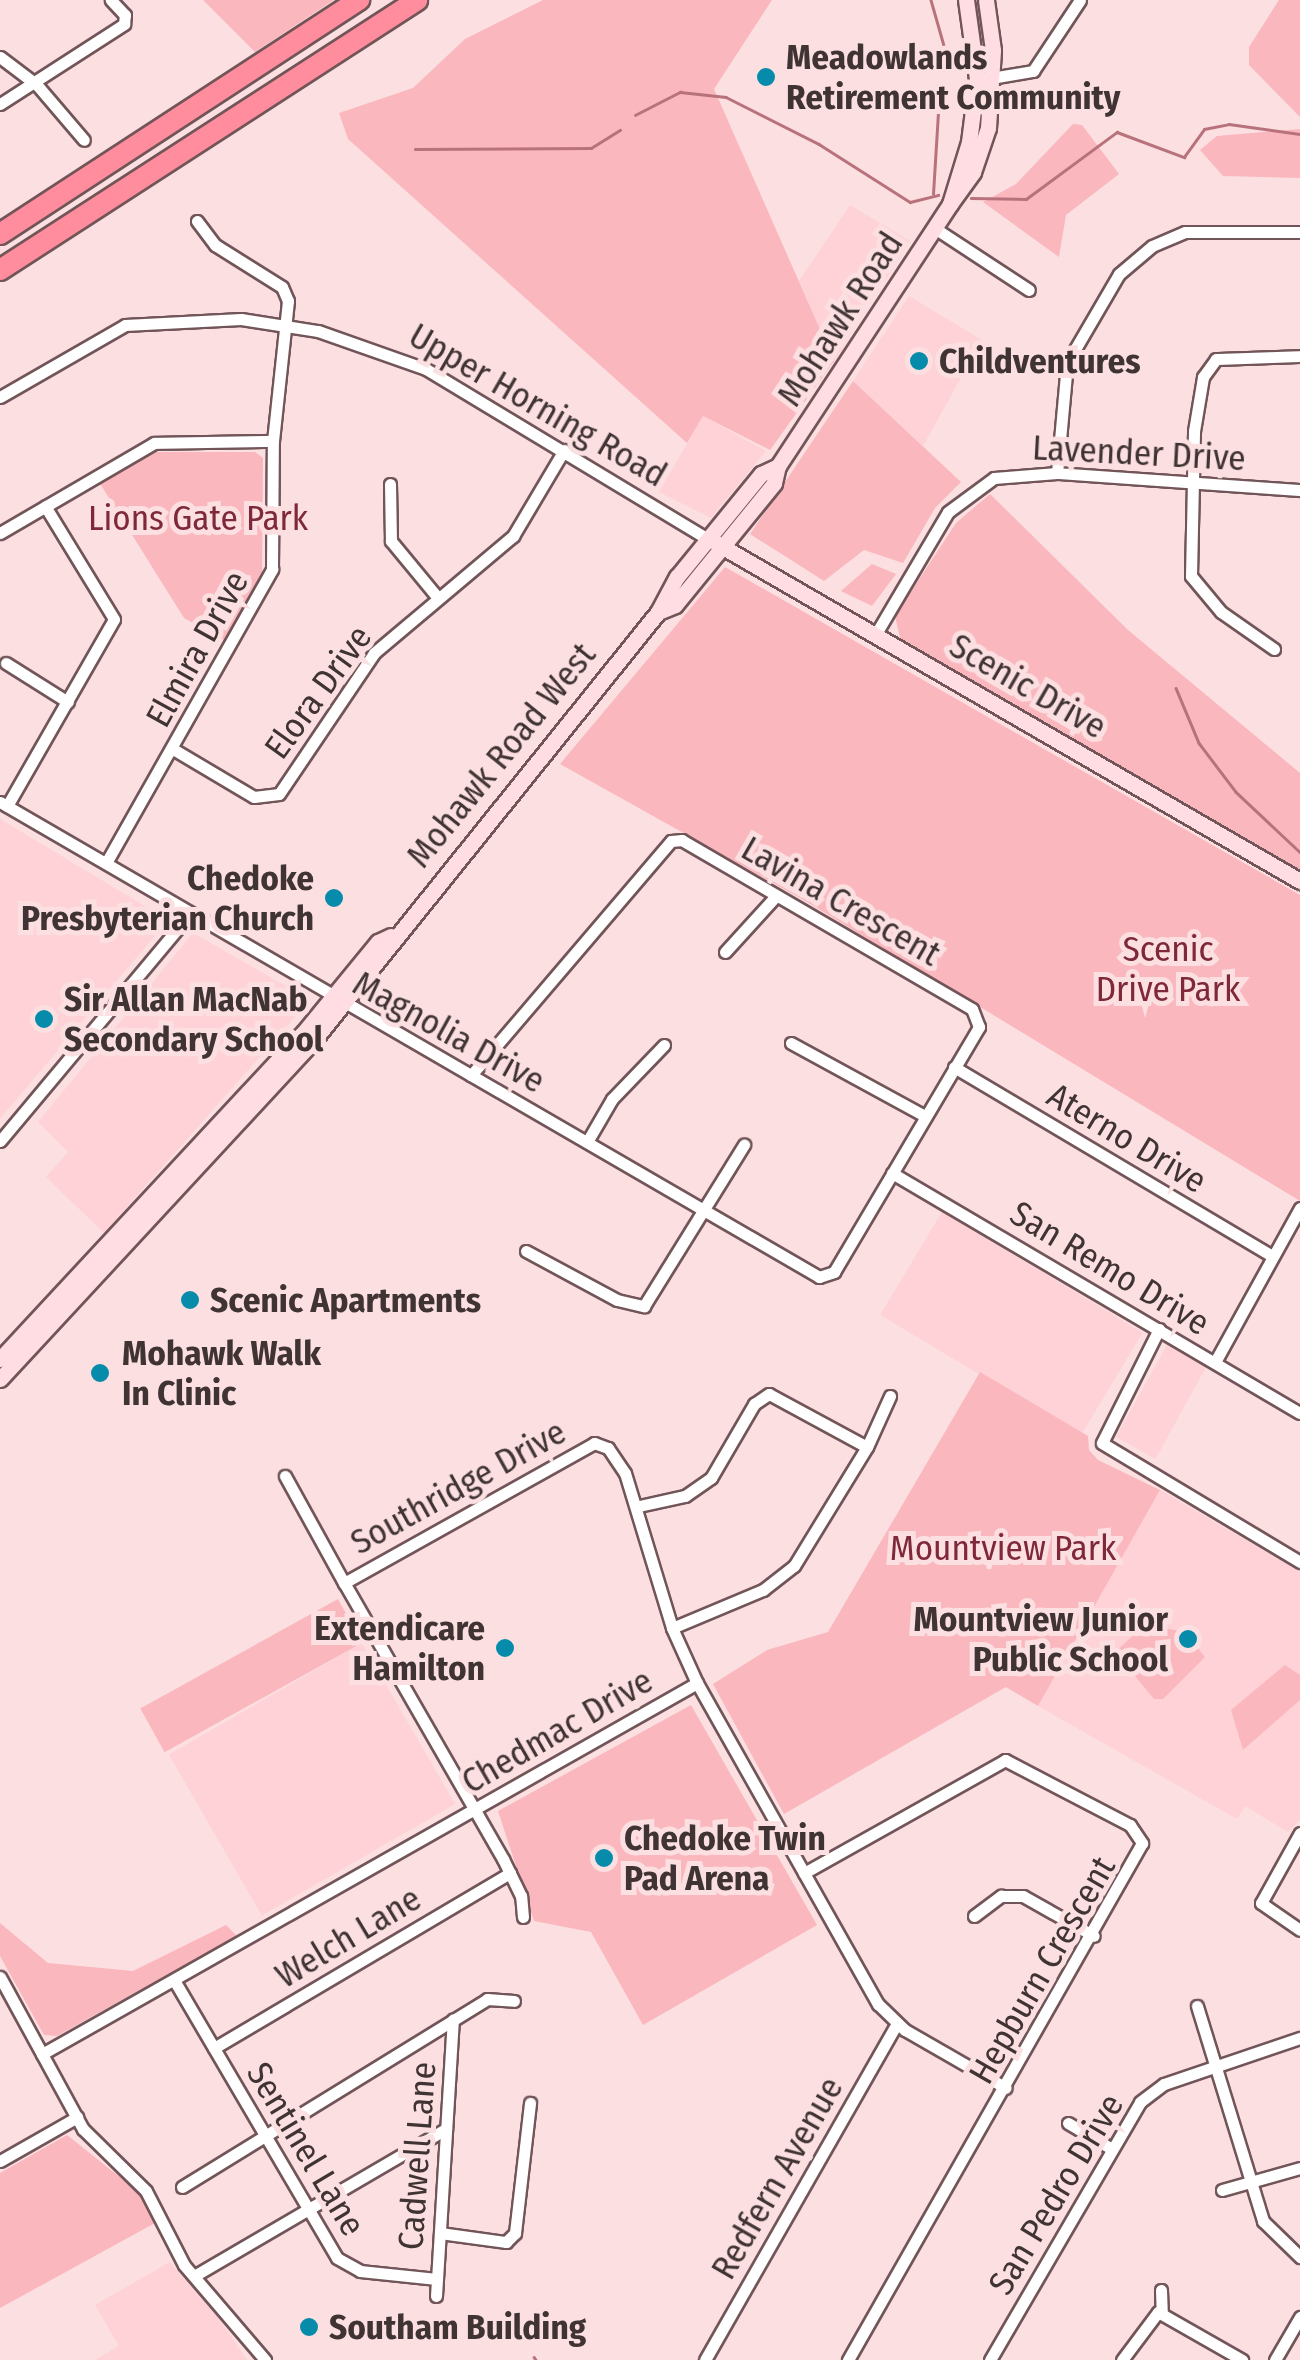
<!DOCTYPE html>
<html>
<head>
<meta charset="utf-8">
<style>
  body { margin:0 }
  #map { position:relative; width:1300px; height:2360px; overflow:hidden; background:#fbdfe1; font-family:"Fira Sans Condensed",sans-serif }
  div>[style] { position:absolute }
  [style*='--x'] { left:calc(var(--x)*1px); top:calc(var(--y)*1px); width:calc(var(--w)*1px); rotate:calc(var(--a)*1deg) }
  .built>* { inset:0; background:#fed2d6; transform-origin:0 0 }
  .green>* { inset:0; background:#fbb7be; transform-origin:0 0 }
  .stream>* { height:2.5px; margin:-1.25px; padding:0 1.25px; transform-origin:1.25px; border-radius:1.25px; background:#b8727b }
  .roads { filter:drop-shadow(2px 0 #725558) drop-shadow(-2px 0 #725558) drop-shadow(0 2px #725558) drop-shadow(0 -2px #725558) }
  .street>* { height:11px; margin:-5.5px; padding:0 5.5px; transform-origin:5.5px; border-radius:5.5px; background:#fff }
  .secondary>* { height:15px; margin:-7.5px; padding:0 7.5px; transform-origin:7.5px; border-radius:7.5px; background:#ffdde2 }
  .highway>* { height:20px; margin:-10px; padding:0 10px; transform-origin:10px; border-radius:10px; background:#ff8d9d }
  .dots>* { width:28px; height:28px; translate:-50% -50%; box-sizing:border-box; border:5px solid #fbdfe1; border-radius:50% }
  span { translate:-50% -50%; white-space:nowrap; text-align:center; line-height:1.15; -webkit-text-stroke:10px #fbdfe1; paint-order:stroke }
  .poi-label { font-size:35px; color:#403334; font-weight:700 }
  .left { translate:0 -50%; text-align:left }
  .right { translate:-100% -50%; text-align:right }
  .street-label { font-size:35px; color:#403334 }
  .park-label { font-size:35px; color:#7e283a }
</style>
</head>
<body>
<div id="map">
  <div class="built">
    <i style="clip-path:polygon(850px 205px,910px 241px,834px 361px,799px 281px)"></i>
    <i style="clip-path:polygon(909px 296px,982px 340px,923px 446px,853px 381px)"></i>
    <i style="clip-path:polygon(703px 416px,766px 451px,711px 518px,659px 492px)"></i>
    <i style="clip-path:polygon(0 819px,168px 920px,0 1119px)"></i>
    <i style="clip-path:polygon(193px 933px,310px 1000px,104px 1233px,46px 1177px,68px 1152px,38px 1122px)"></i>
    <i style="left:942px;top:1212px;width:234px;height:120px;rotate:31deg"></i>
    <i style="left:1167px;top:1345px;width:45px;height:105px;rotate:29deg"></i>
    <i style="clip-path:polygon(1160px 1490px,1300px 1572px,1300px 1820px,1288px 1832px,1245px 1806px,1237px 1819px,1038px 1706px)"></i>
    <i style="left:362px;top:1643px;width:186px;height:223px;rotate:60deg"></i>
    <i style="clip-path:polygon(170px 2262px,219px 2319px,247px 2360px,95px 2360px,119px 2346px,95px 2305px)"></i>
  </div>
  <div class="green">
    <i style="clip-path:polygon(203px 0,334px 0,255px 52px)"></i>
    <i style="clip-path:polygon(543px 0,772px 0,714px 89px,834px 361px,770px 450px,703px 416px,687px 443px,348px 139px,339px 113px,413px 88px,465px 39px)"></i>
    <i style="clip-path:polygon(1279px 0,1300px 0,1300px 117px,1249px 65px,1249px 47px)"></i>
    <i style="clip-path:polygon(1073px 124px,1082px 125px,1119px 174px,1066px 215px,1059px 257px,983px 202px,1016px 184px)"></i>
    <i style="clip-path:polygon(1300px 129px,1300px 178px,1223px 176px,1200px 150px,1217px 136px)"></i>
    <i style="clip-path:polygon(853px 381px,961px 482px,935px 508px,903px 563px,864px 550px,824px 581px,750px 534px)"></i>
    <i style="clip-path:polygon(153px 452px,255px 452px,263px 458px,262px 577px,224px 640px,184px 618px,99px 482px)"></i>
    <i style="clip-path:polygon(990px 494px,1128px 630px,1300px 773px,1300px 873px,900px 638px,895px 616px,956px 523px)"></i>
    <i style="clip-path:polygon(872px 564px,896px 574px,872px 606px,841px 591px)"></i>
    <i style="clip-path:polygon(725px 567px,1300px 895px,1300px 1201px,807px 902px,560px 764px)"></i>
    <i style="clip-path:polygon(980px 1372px,1088px 1436px,1089px 1450px,1098px 1460px,1160px 1490px,1038px 1706px,1006px 1687px,784px 1814px,713px 1684px,767px 1650px,828px 1632px)"></i>
    <i style="left:338px;top:1599px;width:50px;height:226px;rotate:61deg"></i>
    <i style="clip-path:polygon(1154px 1626px,1185px 1632px,1205px 1657px,1163px 1699px,1154px 1699px,1115px 1652px,1139px 1630px)"></i>
    <i style="clip-path:polygon(1285px 1665px,1300px 1675px,1300px 1700px,1243px 1750px,1231px 1710px)"></i>
    <i style="clip-path:polygon(691px 1705px,817px 1925px,643px 2025px,591px 1932px,534px 1921px,498px 1811px)"></i>
    <i style="clip-path:polygon(0 1923px,48px 1963px,133px 1971px,226px 1925px,237px 1936px,57px 2036px,44px 2035px,0 1956px)"></i>
    <i style="clip-path:polygon(67px 2135px,141px 2194px,155px 2223px,0 2308px,0 2173px)"></i>
  </div>
  <div class="stream">
    <i style="--x:931;--y:0;--w:51;--a:74.1"></i>
    <i style="--x:635;--y:115;--w:51;--a:-27.1"></i>
    <i style="--x:680;--y:92;--w:46;--a:6.2"></i>
    <i style="--x:726;--y:97;--w:104;--a:26.8"></i>
    <i style="--x:819;--y:144;--w:108;--a:32.5"></i>
    <i style="--x:910;--y:202;--w:29;--a:-14"></i>
    <i style="--x:415;--y:149;--w:176;--a:-0.3"></i>
    <i style="--x:591;--y:148;--w:34;--a:-32"></i>
    <i style="--x:933;--y:194;--w:97;--a:-86.5"></i>
    <i style="--x:971;--y:198;--w:55;--a:1"></i>
    <i style="--x:1026;--y:199;--w:113;--a:-36.4"></i>
    <i style="--x:1117;--y:132;--w:72;--a:20.5"></i>
    <i style="--x:1184;--y:157;--w:34;--a:-54"></i>
    <i style="--x:1204;--y:129;--w:25;--a:-11"></i>
    <i style="--x:1229;--y:124;--w:72;--a:8"></i>
    <i style="--x:1176;--y:688;--w:60;--a:67.3"></i>
    <i style="--x:1199;--y:743;--w:61;--a:52.9"></i>
    <i style="--x:1236;--y:792;--w:88;--a:43.2"></i>
    <i style="--x:534;--y:2357;--w:4;--a:56"></i>
  </div>
  <div class="roads">
    <div class="street">
      <i style="--x:0;--y:57;--w:46;--a:37.1"></i>
      <i style="--x:37;--y:85;--w:72;--a:49.5"></i>
      <i style="--x:985;--y:79;--w:49;--a:-9.5"></i>
      <i style="--x:1033;--y:71;--w:85;--a:-56.5"></i>
      <i style="--x:0;--y:104;--w:148;--a:-32.8"></i>
      <i style="--x:124;--y:24;--w:9;--a:-84"></i>
      <i style="--x:125;--y:15;--w:21;--a:-133"></i>
      <i style="--x:936;--y:229;--w:111;--a:33.3"></i>
      <i style="--x:0;--y:397;--w:144;--a:-29.9"></i>
      <i style="--x:125;--y:325;--w:116;--a:-3"></i>
      <i style="--x:241;--y:319;--w:78;--a:8.9"></i>
      <i style="--x:318;--y:331;--w:114;--a:19.4"></i>
      <i style="--x:426;--y:369;--w:329;--a:31.1"></i>
      <i style="--x:1057;--y:473;--w:110;--a:-84.8"></i>
      <i style="--x:1067;--y:363;--w:103;--a:-59.7"></i>
      <i style="--x:1119;--y:274;--w:43;--a:-40.3"></i>
      <i style="--x:1152;--y:246;--w:36;--a:-23"></i>
      <i style="--x:1185;--y:232;--w:115;--a:0"></i>
      <i style="--x:390;--y:484;--w:57;--a:89"></i>
      <i style="--x:391;--y:541;--w:74;--a:50.5"></i>
      <i style="--x:0;--y:533;--w:178;--a:-30.3"></i>
      <i style="--x:154;--y:443;--w:119;--a:-1"></i>
      <i style="--x:877;--y:632;--w:139;--a:-59.4"></i>
      <i style="--x:948;--y:512;--w:57;--a:-36.5"></i>
      <i style="--x:994;--y:478;--w:63;--a:-4.5"></i>
      <i style="--x:1057;--y:473;--w:244;--a:4"></i>
      <i style="--x:1274;--y:649;--w:65;--a:-145.1"></i>
      <i style="--x:1221;--y:612;--w:47;--a:-129.8"></i>
      <i style="--x:1191;--y:576;--w:145;--a:-88.8"></i>
      <i style="--x:1194;--y:431;--w:55;--a:-80.5"></i>
      <i style="--x:1203;--y:377;--w:22;--a:-54"></i>
      <i style="--x:1216;--y:359;--w:84;--a:-2"></i>
      <i style="--x:6;--y:663;--w:73;--a:32.2"></i>
      <i style="--x:173;--y:749;--w:94;--a:30.7"></i>
      <i style="--x:254;--y:797;--w:25;--a:-7"></i>
      <i style="--x:279;--y:794;--w:170;--a:-56"></i>
      <i style="--x:374;--y:653;--w:182;--a:-40.1"></i>
      <i style="--x:513;--y:536;--w:100;--a:-59.3"></i>
      <i style="--x:0;--y:802;--w:947;--a:30.11"></i>
      <i style="--x:819;--y:1277;--w:16;--a:-18"></i>
      <i style="--x:834;--y:1272;--w:285;--a:-59.4"></i>
      <i style="--x:979;--y:1027;--w:19;--a:-111"></i>
      <i style="--x:972;--y:1009;--w:336;--a:-149.8"></i>
      <i style="--x:682;--y:840;--w:11;--a:175"></i>
      <i style="--x:671;--y:841;--w:308;--a:130.5"></i>
      <i style="--x:7;--y:806;--w:215;--a:-60.2"></i>
      <i style="--x:114;--y:619;--w:132;--a:-121.4"></i>
      <i style="--x:106;--y:863;--w:338;--a:-60.5"></i>
      <i style="--x:272;--y:569;--w:128;--a:-89.6"></i>
      <i style="--x:273;--y:441;--w:141;--a:-83.9"></i>
      <i style="--x:288;--y:301;--w:15;--a:-113"></i>
      <i style="--x:282;--y:287;--w:79;--a:-147.9"></i>
      <i style="--x:215;--y:245;--w:30;--a:-127"></i>
      <i style="--x:725;--y:952;--w:76;--a:-47.7"></i>
      <i style="--x:791;--y:1043;--w:153;--a:28.6"></i>
      <i style="--x:954;--y:1067;--w:370;--a:30.7"></i>
      <i style="--x:0;--y:1141;--w:296;--a:-50.1"></i>
      <i style="--x:587;--y:1142;--w:50;--a:-59.8"></i>
      <i style="--x:612;--y:1099;--w:75;--a:-46.1"></i>
      <i style="--x:892;--y:1173;--w:473;--a:30.5"></i>
      <i style="--x:526;--y:1251;--w:103;--a:28.3"></i>
      <i style="--x:617;--y:1300;--w:28;--a:13"></i>
      <i style="--x:644;--y:1306;--w:190;--a:-58.2"></i>
      <i style="--x:1159;--y:1329;--w:127;--a:116.6"></i>
      <i style="--x:1102;--y:1443;--w:231;--a:31"></i>
      <i style="--x:1215;--y:1362;--w:176;--a:-61.1"></i>
      <i style="--x:285;--y:1476;--w:122;--a:61.1"></i>
      <i style="--x:639;--y:1506;--w:47;--a:-12.3"></i>
      <i style="--x:685;--y:1496;--w:32;--a:-35"></i>
      <i style="--x:711;--y:1478;--w:86;--a:-59.8"></i>
      <i style="--x:754;--y:1404;--w:18;--a:-34"></i>
      <i style="--x:769;--y:1394;--w:111;--a:28.4"></i>
      <i style="--x:672;--y:1628;--w:99;--a:-22.7"></i>
      <i style="--x:763;--y:1590;--w:39;--a:-38"></i>
      <i style="--x:794;--y:1566;--w:140;--a:-58.5"></i>
      <i style="--x:867;--y:1447;--w:56;--a:-65.7"></i>
      <i style="--x:1300;--y:1833;--w:80;--a:119.1"></i>
      <i style="--x:1261;--y:1903;--w:47;--a:34.7"></i>
      <i style="--x:804;--y:1873;--w:231;--a:-29.3"></i>
      <i style="--x:1005;--y:1760;--w:141;--a:27.5"></i>
      <i style="--x:1130;--y:1825;--w:22;--a:56"></i>
      <i style="--x:1142;--y:1843;--w:595;--a:119.63"></i>
      <i style="--x:974;--y:1916;--w:34;--a:-37"></i>
      <i style="--x:1001;--y:1896;--w:22;--a:0"></i>
      <i style="--x:1023;--y:1896;--w:81;--a:29.4"></i>
      <i style="--x:523;--y:1917;--w:21;--a:-95"></i>
      <i style="--x:521;--y:1896;--w:41;--a:-115.9"></i>
      <i style="--x:503;--y:1859;--w:319;--a:-119.9"></i>
      <i style="--x:344;--y:1583;--w:287;--a:-29.2"></i>
      <i style="--x:594;--y:1443;--w:15;--a:20"></i>
      <i style="--x:608;--y:1448;--w:30;--a:56"></i>
      <i style="--x:625;--y:1473;--w:162;--a:73.1"></i>
      <i style="--x:672;--y:1628;--w:60;--a:65.6"></i>
      <i style="--x:0;--y:1977;--w:173;--a:61.4"></i>
      <i style="--x:83;--y:2129;--w:88;--a:44.5"></i>
      <i style="--x:146;--y:2191;--w:83;--a:62.8"></i>
      <i style="--x:184;--y:2265;--w:125;--a:49.5"></i>
      <i style="--x:174;--y:1980;--w:322;--a:59.6"></i>
      <i style="--x:337;--y:2258;--w:26;--a:29"></i>
      <i style="--x:360;--y:2271;--w:77;--a:5.9"></i>
      <i style="--x:1197;--y:2006;--w:225;--a:72.9"></i>
      <i style="--x:1263;--y:2221;--w:52;--a:44.2"></i>
      <i style="--x:214;--y:2048;--w:344;--a:-30.6"></i>
      <i style="--x:42;--y:2054;--w:753;--a:-29.53"></i>
      <i style="--x:697;--y:1683;--w:369;--a:60.6"></i>
      <i style="--x:878;--y:2004;--w:37;--a:44"></i>
      <i style="--x:905;--y:2030;--w:116;--a:29.9"></i>
      <i style="--x:1068;--y:2123;--w:51;--a:30.6"></i>
      <i style="--x:0;--y:2161;--w:89;--a:-29.7"></i>
      <i style="--x:182;--y:2187;--w:358;--a:-31.6"></i>
      <i style="--x:487;--y:1999;--w:27;--a:4"></i>
      <i style="--x:1222;--y:2190;--w:81;--a:-15.8"></i>
      <i style="--x:440;--y:2233;--w:67;--a:7.8"></i>
      <i style="--x:506;--y:2242;--w:13;--a:-45"></i>
      <i style="--x:515;--y:2233;--w:131;--a:-83.4"></i>
      <i style="--x:194;--y:2276;--w:292;--a:-30.3"></i>
      <i style="--x:1161;--y:2290;--w:23;--a:88"></i>
      <i style="--x:436;--y:2296;--w:277;--a:-86.5"></i>
      <i style="--x:705;--y:2360;--w:387;--a:-60.3"></i>
      <i style="--x:990;--y:2360;--w:298;--a:-59.8"></i>
      <i style="--x:1140;--y:2102;--w:30;--a:-37"></i>
      <i style="--x:1164;--y:2084;--w:144;--a:-18.7"></i>
      <i style="--x:1122;--y:2360;--w:60;--a:-53.1"></i>
      <i style="--x:1158;--y:2312;--w:97;--a:29.7"></i>
      <i style="--x:1275;--y:2360;--w:50;--a:-59.8"></i>
    </div>
    <div class="secondary">
      <i style="--x:950;--y:204;--w:39;--a:-54"></i>
      <i style="--x:973;--y:172;--w:46;--a:-71.2"></i>
      <i style="--x:988;--y:128;--w:78;--a:-86.3"></i>
      <i style="--x:993;--y:50;--w:50;--a:-98"></i>
      <i style="--x:716;--y:543;--w:675;--a:30.06"></i>
      <i style="--x:658;--y:612;--w:18;--a:-22"></i>
      <i style="--x:675;--y:605;--w:157;--a:-50.9"></i>
      <i style="--x:774;--y:483;--w:17;--a:-77"></i>
      <i style="--x:778;--y:466;--w:313;--a:-56.7"></i>
      <i style="--x:950;--y:204;--w:65;--a:-73"></i>
      <i style="--x:969;--y:142;--w:64;--a:-82.8"></i>
      <i style="--x:977;--y:79;--w:80;--a:-97.9"></i>
      <i style="--x:0;--y:1359;--w:446;--a:-47.1"></i>
      <i style="--x:304;--y:1032;--w:117;--a:-50.6"></i>
      <i style="--x:378;--y:942;--w:14;--a:-25"></i>
      <i style="--x:0;--y:1379;--w:461;--a:-47.2"></i>
      <i style="--x:313;--y:1041;--w:551;--a:-51.19"></i>
      <i style="--x:658;--y:612;--w:40;--a:-62"></i>
      <i style="--x:677;--y:577;--w:133;--a:-50.8"></i>
      <i style="--x:761;--y:474;--w:19;--a:-25"></i>
    </div>
    <div class="highway">
      <i style="--x:0;--y:234;--w:429;--a:-33.1"></i>
      <i style="--x:0;--y:270;--w:497;--a:-32.9"></i>
    </div>
  </div>
  <div class="dots">
    <i style="left:766px;top:77px;background:#068bab"></i>
    <i style="left:919px;top:361px;background:#068bab"></i>
    <i style="left:334px;top:898px;background:#068bab"></i>
    <i style="left:44px;top:1019px;background:#068bab"></i>
    <i style="left:190px;top:1300px;background:#068bab"></i>
    <i style="left:100px;top:1373px;background:#068bab"></i>
    <i style="left:1188px;top:1639px;background:#068bab"></i>
    <i style="left:505px;top:1648px;background:#068bab"></i>
    <i style="left:604px;top:1858px;background:#068bab"></i>
    <i style="left:309px;top:2327px;background:#068bab"></i>
  </div>
  <div class="poi-label">
    <span class="left" style="left:786px;top:77px">Meadowlands<br>Retirement Community</span>
    <span class="left" style="left:939px;top:361px">Childventures</span>
    <span class="right" style="left:314px;top:898px">Chedoke<br>Presbyterian Church</span>
    <span class="left" style="left:64px;top:1019px">Sir Allan MacNab<br>Secondary School</span>
    <span class="left" style="left:210px;top:1300px">Scenic Apartments</span>
    <span class="left" style="left:122px;top:1373px">Mohawk Walk<br>In Clinic</span>
    <span class="right" style="left:1168px;top:1639px">Mountview Junior<br>Public School</span>
    <span class="right" style="left:485px;top:1648px">Extendicare<br>Hamilton</span>
    <span class="left" style="left:624px;top:1858px">Chedoke Twin<br>Pad Arena</span>
    <span class="left" style="left:329px;top:2327px">Southam Building</span>
  </div>
  <div class="street-label">
    <span style="left:840px;top:319px;rotate:-57deg">Mohawk Road</span>
    <span style="left:538px;top:405px;rotate:30deg">Upper Horning Road</span>
    <span style="left:1139px;top:453px;rotate:3deg">Lavender Drive</span>
    <span style="left:197px;top:649px;rotate:-61deg">Elmira Drive</span>
    <span style="left:1028px;top:686px;rotate:30deg">Scenic Drive</span>
    <span style="left:318px;top:692px;rotate:-54deg">Elora Drive</span>
    <span style="left:501px;top:755px;rotate:-51deg">Mohawk Road West</span>
    <span style="left:841px;top:901px;rotate:30deg">Lavina Crescent</span>
    <span style="left:449px;top:1032px;rotate:29deg">Magnolia Drive</span>
    <span style="left:1127px;top:1138px;rotate:31deg">Aterno Drive</span>
    <span style="left:1110px;top:1268px;rotate:31deg">San Remo Drive</span>
    <span style="left:458px;top:1487px;rotate:-29deg">Southridge Drive</span>
    <span style="left:557px;top:1731px;rotate:-30deg">Chedmac Drive</span>
    <span style="left:348px;top:1937px;rotate:-31deg">Welch Lane</span>
    <span style="left:1042px;top:1970px;rotate:-60deg">Hepburn Crescent</span>
    <span style="left:306px;top:2149px;rotate:59deg">Sentinel Lane</span>
    <span style="left:417px;top:2156px;rotate:-86deg">Cadwell Lane</span>
    <span style="left:777px;top:2178px;rotate:-60deg">Redfern Avenue</span>
    <span style="left:1056px;top:2194px;rotate:-59deg">San Pedro Drive</span>
  </div>
  <div class="park-label">
    <span style="left:198px;top:518px">Lions Gate Park</span>
    <span style="left:1168px;top:969px">Scenic<br>Drive Park</span>
    <span style="left:1003px;top:1548px">Mountview Park</span>
  </div>
</div>
</body>
</html>
